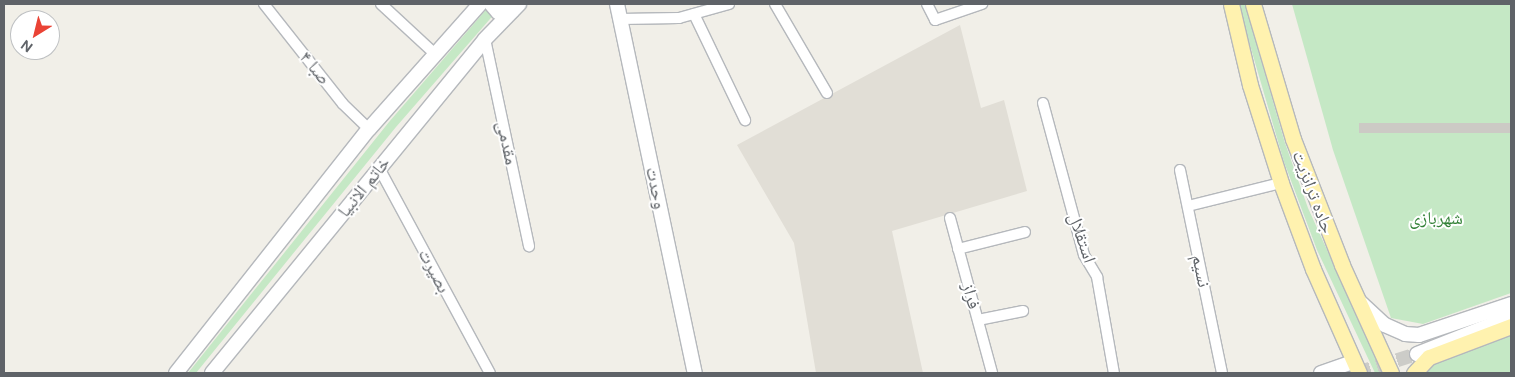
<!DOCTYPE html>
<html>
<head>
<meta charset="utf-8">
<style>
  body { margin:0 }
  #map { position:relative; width:1515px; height:377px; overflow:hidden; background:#f1efe8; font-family:"DM Sans","Noto Naskh Arabic",sans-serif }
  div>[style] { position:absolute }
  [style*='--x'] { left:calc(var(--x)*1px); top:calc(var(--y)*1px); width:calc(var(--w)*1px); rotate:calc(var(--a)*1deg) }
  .education>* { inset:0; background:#e1ded6 }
  .green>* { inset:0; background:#c5e8c5 }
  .building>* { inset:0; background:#cccac5; transform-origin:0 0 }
  .secondary-tunnel>* { height:14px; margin-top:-7px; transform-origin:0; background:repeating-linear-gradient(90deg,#ccccc8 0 14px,transparent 0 21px) }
  .roads { filter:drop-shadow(1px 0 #b5b8bc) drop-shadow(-1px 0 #b5b8bc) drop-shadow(0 1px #b5b8bc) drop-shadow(0 -1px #b5b8bc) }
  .street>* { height:10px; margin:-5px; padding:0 5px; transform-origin:5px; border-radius:5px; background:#fff }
  .secondary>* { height:14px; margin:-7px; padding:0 7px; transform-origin:7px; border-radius:7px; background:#fff }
  .primary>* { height:15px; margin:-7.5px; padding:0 7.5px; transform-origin:7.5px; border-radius:7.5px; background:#fff2af }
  span { translate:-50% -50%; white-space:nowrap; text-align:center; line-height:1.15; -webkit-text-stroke:4px #fff; paint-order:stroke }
  .street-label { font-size:18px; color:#5f6368 }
  .park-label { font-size:18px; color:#348238 }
  .frame { position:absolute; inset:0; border:5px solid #5f6368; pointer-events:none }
  .north { position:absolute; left:10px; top:10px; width:50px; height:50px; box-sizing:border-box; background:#fff; border:1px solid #bfc1c3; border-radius:50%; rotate:216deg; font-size:14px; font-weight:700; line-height:20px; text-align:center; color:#5f6368 }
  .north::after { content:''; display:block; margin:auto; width:18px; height:22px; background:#ea4335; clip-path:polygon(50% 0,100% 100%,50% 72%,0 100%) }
</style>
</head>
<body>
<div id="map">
  <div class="education">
    <i style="clip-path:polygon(960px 25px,981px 108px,1004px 100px,1027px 191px,892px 231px,923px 373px,816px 373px,794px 243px,737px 145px)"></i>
  </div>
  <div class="green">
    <i style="clip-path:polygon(491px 4px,503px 4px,396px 127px,196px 373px,188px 373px,389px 122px)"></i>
    <i style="clip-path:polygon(1238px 4px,1245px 4px,1285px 143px,1308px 208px,1383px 373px,1375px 373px,1317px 250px,1284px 162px)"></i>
    <i style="clip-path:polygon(1292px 4px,1511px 4px,1511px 293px,1423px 324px,1391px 318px,1333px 150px)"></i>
    <i style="clip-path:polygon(1511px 329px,1511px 373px,1420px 373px,1427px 366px)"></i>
  </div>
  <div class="building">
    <i style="left:1511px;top:123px;width:10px;height:152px;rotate:90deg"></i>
  </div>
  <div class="secondary-tunnel">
    <i style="--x:1357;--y:373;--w:63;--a:-17.6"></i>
  </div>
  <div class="roads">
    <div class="street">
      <i style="--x:264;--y:4;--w:127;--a:51.7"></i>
      <i style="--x:343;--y:104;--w:36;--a:44"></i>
      <i style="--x:381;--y:4;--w:72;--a:42.8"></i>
      <i style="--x:775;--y:4;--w:103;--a:59.7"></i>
      <i style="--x:927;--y:4;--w:18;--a:63"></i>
      <i style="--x:935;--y:20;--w:50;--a:-18.8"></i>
      <i style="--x:694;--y:14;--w:118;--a:64.3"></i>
      <i style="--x:620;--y:19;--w:59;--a:-1"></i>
      <i style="--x:679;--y:18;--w:52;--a:-15.6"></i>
      <i style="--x:485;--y:39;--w:212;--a:78"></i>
      <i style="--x:1043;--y:103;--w:157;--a:74.9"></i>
      <i style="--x:1084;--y:255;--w:26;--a:59"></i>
      <i style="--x:1097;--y:277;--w:97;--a:80"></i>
      <i style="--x:379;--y:168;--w:233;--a:61.6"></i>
      <i style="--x:1180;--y:170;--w:207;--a:78.3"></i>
      <i style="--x:1188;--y:206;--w:96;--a:-13.9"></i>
      <i style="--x:950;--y:218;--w:161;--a:74.8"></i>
      <i style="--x:958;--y:249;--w:69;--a:-14.2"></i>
      <i style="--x:978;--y:320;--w:46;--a:-11.3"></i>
    </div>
    <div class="secondary">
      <i style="--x:491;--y:4;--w:11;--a:49"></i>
      <i style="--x:498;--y:12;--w:14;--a:-4"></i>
      <i style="--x:617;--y:4;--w:377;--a:78.1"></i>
      <i style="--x:1359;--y:301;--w:35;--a:43"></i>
      <i style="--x:1385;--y:325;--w:22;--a:24"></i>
      <i style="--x:1405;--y:334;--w:14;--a:4"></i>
      <i style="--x:1419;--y:335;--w:97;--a:-18.6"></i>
      <i style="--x:1417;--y:354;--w:101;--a:-21.5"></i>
      <i style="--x:176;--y:373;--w:311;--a:-51.7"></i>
      <i style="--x:369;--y:129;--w:167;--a:-48.4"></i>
      <i style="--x:212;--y:373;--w:431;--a:-50.7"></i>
      <i style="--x:485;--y:39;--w:49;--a:-45.8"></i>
      <i style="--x:1321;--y:373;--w:34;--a:-19"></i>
    </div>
    <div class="primary">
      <i style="--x:1231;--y:4;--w:83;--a:76.8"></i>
      <i style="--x:1250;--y:85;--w:103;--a:72.4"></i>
      <i style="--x:1281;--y:183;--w:92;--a:69.6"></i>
      <i style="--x:1313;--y:269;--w:114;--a:66.1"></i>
      <i style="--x:1253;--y:4;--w:141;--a:73.5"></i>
      <i style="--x:1293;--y:139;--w:135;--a:68.7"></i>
      <i style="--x:1342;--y:265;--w:119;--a:65.6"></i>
      <i style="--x:1414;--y:373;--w:22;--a:-47"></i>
      <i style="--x:1429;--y:357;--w:88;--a:-20.7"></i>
    </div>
  </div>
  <div class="street-label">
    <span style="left:315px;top:68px;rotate:51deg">صبا ۴</span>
    <span style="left:507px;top:143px;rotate:78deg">مقدمی</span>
    <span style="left:364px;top:187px;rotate:-51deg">خاتم الانبیا</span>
    <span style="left:656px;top:188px;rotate:78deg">وحدت</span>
    <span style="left:1313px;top:192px;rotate:69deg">جاده ترانزیت</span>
    <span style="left:1082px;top:238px;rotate:71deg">استقلال</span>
    <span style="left:434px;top:271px;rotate:62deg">بصيرت</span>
    <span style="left:1201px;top:271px;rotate:79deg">نسيم</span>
    <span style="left:971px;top:296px;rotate:75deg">فراز</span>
  </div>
  <div class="park-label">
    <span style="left:1436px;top:218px">شهربازی</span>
  </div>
  <div class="frame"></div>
  <div class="north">N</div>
</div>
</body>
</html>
